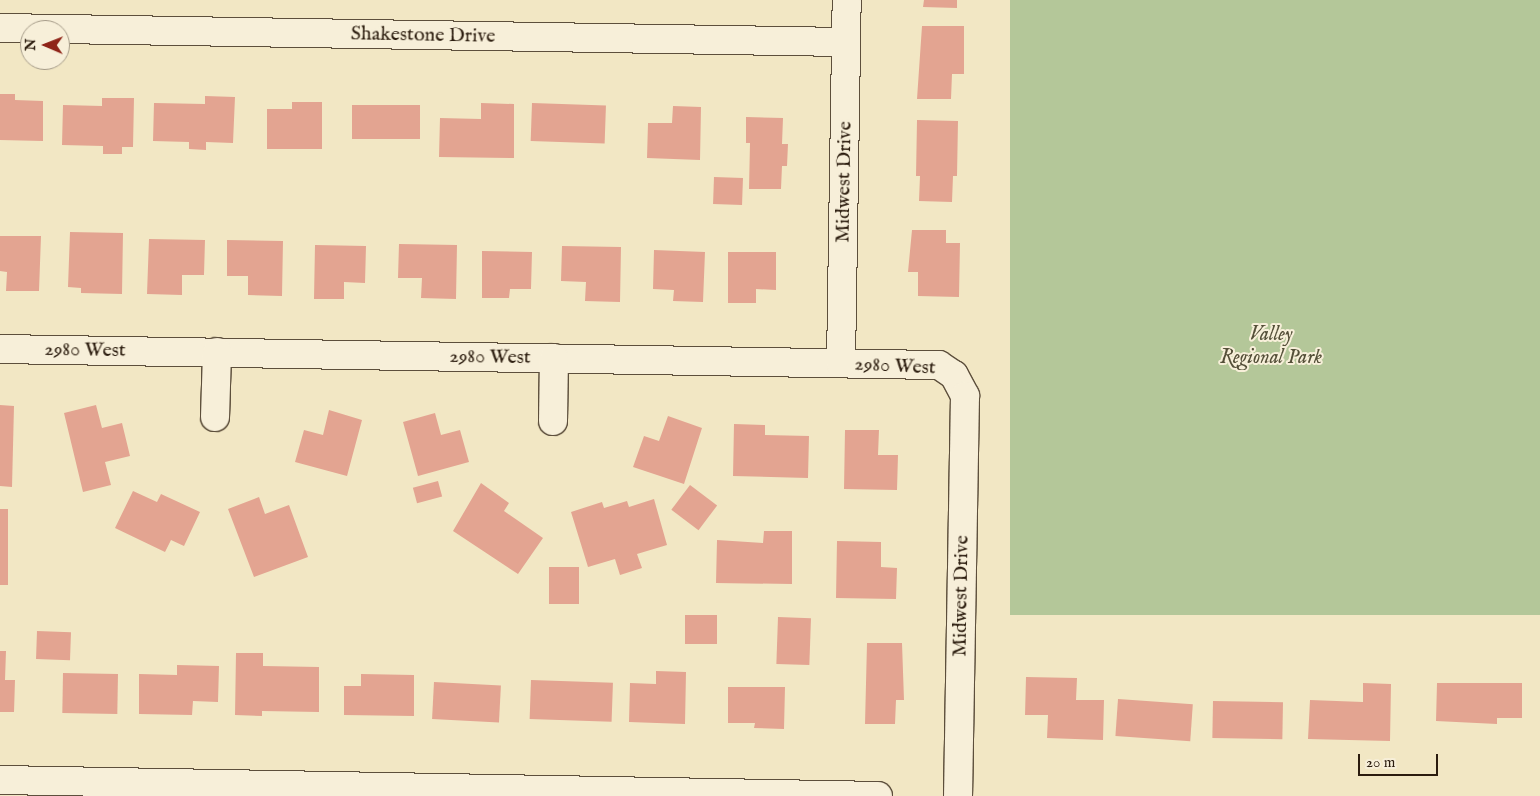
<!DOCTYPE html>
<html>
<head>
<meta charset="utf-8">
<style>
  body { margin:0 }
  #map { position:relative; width:1540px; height:796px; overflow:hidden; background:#f2e7c4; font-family:"IM FELL English",serif }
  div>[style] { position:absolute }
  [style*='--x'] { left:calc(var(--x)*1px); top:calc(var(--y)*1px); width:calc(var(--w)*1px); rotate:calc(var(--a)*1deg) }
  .green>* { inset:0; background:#b4c799; transform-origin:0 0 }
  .building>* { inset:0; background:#e3a491; transform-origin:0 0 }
  .roads { filter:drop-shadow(1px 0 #5d4f3c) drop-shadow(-1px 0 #5d4f3c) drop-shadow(0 1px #5d4f3c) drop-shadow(0 -1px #5d4f3c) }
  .minor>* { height:28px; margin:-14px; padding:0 14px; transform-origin:14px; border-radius:14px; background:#f7efd9 }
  span { translate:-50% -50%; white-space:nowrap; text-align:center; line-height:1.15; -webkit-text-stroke:4px #f7efd9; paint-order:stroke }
  .street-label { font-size:20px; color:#2b1c0e }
  .park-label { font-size:20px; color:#544f38; font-style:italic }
  .north { position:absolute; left:20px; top:20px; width:50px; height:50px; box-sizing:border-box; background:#f7efd9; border:1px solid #a59b88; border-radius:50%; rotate:271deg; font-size:14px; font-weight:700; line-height:20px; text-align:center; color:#2b1c0e }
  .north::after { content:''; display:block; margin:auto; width:18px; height:22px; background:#8f2418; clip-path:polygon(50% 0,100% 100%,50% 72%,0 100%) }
  .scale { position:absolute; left:1358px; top:754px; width:80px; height:22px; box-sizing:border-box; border:2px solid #2b1c0e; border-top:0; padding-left:6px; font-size:15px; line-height:18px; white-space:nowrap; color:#2b1c0e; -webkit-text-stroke:4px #f7efd9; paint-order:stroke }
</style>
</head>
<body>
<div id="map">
  <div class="green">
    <i style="left:1010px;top:0;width:530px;height:615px"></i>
  </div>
  <div class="building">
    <i style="clip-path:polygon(924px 0,957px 0,957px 8px,923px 7px)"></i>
    <i style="clip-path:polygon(922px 26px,964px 26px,964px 74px,952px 74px,951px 99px,917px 99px)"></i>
    <i style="clip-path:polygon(0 94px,15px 94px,15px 100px,43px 101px,43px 141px,0 140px)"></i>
    <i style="clip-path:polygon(205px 96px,235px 97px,233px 143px,206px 142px,206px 150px,189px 149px,189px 142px,153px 141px,154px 103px,205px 104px)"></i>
    <i style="clip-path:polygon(102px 98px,134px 98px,133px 147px,122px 147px,122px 154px,103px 154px,103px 146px,62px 145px,63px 105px,102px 106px)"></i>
    <i style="clip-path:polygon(292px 102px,322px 102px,322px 149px,267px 149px,267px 109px,292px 109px)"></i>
    <i style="clip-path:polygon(481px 103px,514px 104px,514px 158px,439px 157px,440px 118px,481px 119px)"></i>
    <i style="left:532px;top:103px;width:74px;height:38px;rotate:2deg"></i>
    <i style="left:352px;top:105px;width:68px;height:34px"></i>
    <i style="clip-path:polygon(673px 106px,701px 107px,700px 160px,647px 158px,648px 123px,672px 123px)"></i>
    <i style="clip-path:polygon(746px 117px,783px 118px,782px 144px,788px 144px,787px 166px,782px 166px,781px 189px,749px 189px,750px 143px,746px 143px)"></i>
    <i style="clip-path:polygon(917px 120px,958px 121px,957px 176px,953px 176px,952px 202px,919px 201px,920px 176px,916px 176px)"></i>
    <i style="left:714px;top:177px;width:29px;height:27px;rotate:2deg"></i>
    <i style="clip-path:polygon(912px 230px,946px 230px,946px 243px,960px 243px,959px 297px,918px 296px,918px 272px,908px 272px)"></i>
    <i style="clip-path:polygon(70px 232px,123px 233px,122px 294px,81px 293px,81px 288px,68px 287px)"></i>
    <i style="clip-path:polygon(0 236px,41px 236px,39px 291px,6px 291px,7px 272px,0 271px)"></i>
    <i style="clip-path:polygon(149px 239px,205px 240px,204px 275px,182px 275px,182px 295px,147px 294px)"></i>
    <i style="clip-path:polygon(227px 240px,283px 241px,282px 296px,248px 295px,248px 276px,227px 276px)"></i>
    <i style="clip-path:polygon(399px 244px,457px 245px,456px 299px,421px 298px,422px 278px,398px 278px)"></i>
    <i style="clip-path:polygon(315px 245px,366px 246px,365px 283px,344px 282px,344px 299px,314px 299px)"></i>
    <i style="clip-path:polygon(562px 246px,621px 247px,620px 302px,585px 301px,586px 282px,561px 281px)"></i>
    <i style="clip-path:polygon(654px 250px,705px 252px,703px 302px,673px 301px,674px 290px,653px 289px)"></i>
    <i style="clip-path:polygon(482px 251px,532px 252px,531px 289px,510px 289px,509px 298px,482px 298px)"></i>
    <i style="clip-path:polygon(728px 252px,776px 252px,776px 290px,756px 289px,756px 303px,728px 303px)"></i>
    <i style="clip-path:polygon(0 405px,14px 406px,12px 487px,0 486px)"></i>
    <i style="clip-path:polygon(96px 405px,102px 428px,122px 423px,130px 456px,105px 462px,111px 485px,83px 492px,64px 413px)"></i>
    <i style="clip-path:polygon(329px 410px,362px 420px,347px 476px,295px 462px,304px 430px,323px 435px)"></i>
    <i style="clip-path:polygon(435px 413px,441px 435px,460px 430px,469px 462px,418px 476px,403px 422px)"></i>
    <i style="clip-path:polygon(668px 416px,702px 428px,684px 484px,633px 467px,644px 436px,659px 441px)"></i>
    <i style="clip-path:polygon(734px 424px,765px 425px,765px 435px,809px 436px,808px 478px,733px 476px)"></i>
    <i style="clip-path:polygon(845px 430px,879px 430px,878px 455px,898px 455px,897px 490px,844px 489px)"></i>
    <i style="left:438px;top:481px;width:16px;height:26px;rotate:75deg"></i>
    <i style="clip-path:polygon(481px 483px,509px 503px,504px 511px,543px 538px,518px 574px,453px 531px)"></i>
    <i style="left:690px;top:485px;width:34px;height:31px;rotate:37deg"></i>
    <i style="clip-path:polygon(133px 491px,157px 502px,161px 494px,200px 512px,184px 546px,171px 540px,165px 552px,115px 528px)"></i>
    <i style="clip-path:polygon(259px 497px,265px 514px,289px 505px,308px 557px,254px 577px,228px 509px)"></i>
    <i style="clip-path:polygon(654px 499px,667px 545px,637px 554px,642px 568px,620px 575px,615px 559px,588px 567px,571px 512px,602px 502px,604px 508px,627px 501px,629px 507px)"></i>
    <i style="left:0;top:509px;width:8px;height:76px"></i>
    <i style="clip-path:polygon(764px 531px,792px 531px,792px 584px,716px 583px,717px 540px,763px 543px)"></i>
    <i style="clip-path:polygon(837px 541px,881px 542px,881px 567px,897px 568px,896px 599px,836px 598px)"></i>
    <i style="left:549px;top:567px;width:30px;height:37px"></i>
    <i style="left:685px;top:615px;width:32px;height:29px"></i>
    <i style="left:778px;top:617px;width:33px;height:47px;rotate:2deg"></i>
    <i style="left:37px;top:631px;width:34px;height:28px;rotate:2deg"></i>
    <i style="clip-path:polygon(867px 643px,902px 643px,904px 700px,896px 700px,895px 724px,865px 724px)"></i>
    <i style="clip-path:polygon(0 651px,6px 651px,5px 680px,15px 680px,14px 712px,0 712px)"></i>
    <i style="clip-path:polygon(236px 653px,263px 653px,263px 666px,319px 667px,319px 712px,262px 711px,262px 716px,235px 715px)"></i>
    <i style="clip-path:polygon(177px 665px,219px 666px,218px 702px,193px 701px,192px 715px,139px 714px,139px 674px,177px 675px)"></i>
    <i style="clip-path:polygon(656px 671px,686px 672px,685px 724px,629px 722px,630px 683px,656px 684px)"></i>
    <i style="left:63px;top:673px;width:55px;height:40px;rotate:1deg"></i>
    <i style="clip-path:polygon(361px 674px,414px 675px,414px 716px,344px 715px,344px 686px,361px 686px)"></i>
    <i style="clip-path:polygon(1026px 677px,1077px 678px,1076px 700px,1104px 700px,1103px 740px,1047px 738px,1048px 715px,1025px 715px)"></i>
    <i style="left:531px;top:680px;width:82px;height:39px;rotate:2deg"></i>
    <i style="left:434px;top:682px;width:67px;height:37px;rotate:3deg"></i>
    <i style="clip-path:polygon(1363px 683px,1391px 684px,1390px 741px,1308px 739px,1310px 700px,1363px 702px)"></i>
    <i style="clip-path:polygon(1437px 683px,1522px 683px,1522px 718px,1497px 718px,1497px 724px,1436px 721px)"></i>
    <i style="clip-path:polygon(728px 687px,785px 687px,784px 729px,754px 728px,755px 723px,728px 723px)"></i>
    <i style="left:1118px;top:699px;width:75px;height:37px;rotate:4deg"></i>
    <i style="left:1213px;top:701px;width:70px;height:37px;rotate:1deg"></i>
  </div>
  <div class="roads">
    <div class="minor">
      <i style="--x:0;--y:28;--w:846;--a:0.95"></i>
      <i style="--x:0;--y:349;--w:939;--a:0.98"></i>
      <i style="--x:939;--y:365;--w:18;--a:34"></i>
      <i style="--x:954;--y:375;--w:24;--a:62"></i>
      <i style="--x:965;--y:396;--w:400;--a:91"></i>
      <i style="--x:841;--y:363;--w:363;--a:-89.1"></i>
      <i style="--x:215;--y:417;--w:65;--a:-88.2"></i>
      <i style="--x:553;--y:421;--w:63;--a:-89.1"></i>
      <i style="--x:0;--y:780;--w:878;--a:1.04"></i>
    </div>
  </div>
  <div class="street-label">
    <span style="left:423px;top:35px;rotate:1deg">Shakestone Drive</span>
    <span style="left:844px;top:182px;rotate:-89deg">Midwest Drive</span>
    <span style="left:85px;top:350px;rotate:1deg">2980 West</span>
    <span style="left:490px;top:357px;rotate:1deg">2980 West</span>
    <span style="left:895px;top:366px;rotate:3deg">2980 West</span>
    <span style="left:961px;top:596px;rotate:-89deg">Midwest Drive</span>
  </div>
  <div class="park-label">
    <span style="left:1271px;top:346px">Valley<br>Regional Park</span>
  </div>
  <div class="north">N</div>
  <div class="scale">20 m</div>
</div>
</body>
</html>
